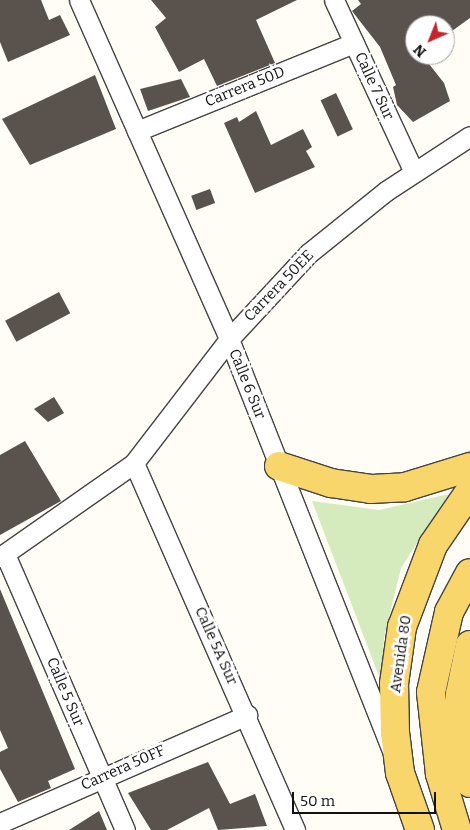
<!DOCTYPE html>
<html>
<head>
<meta charset="utf-8">
<style>
  body { margin:0 }
  #map { position:relative; width:470px; height:830px; overflow:hidden; background:#fffdf5; font-family:Bitter,serif }
  div>[style] { position:absolute }
  [style*='--x'] { left:calc(var(--x)*1px); top:calc(var(--y)*1px); width:calc(var(--w)*1px); rotate:calc(var(--a)*1deg) }
  .green>* { inset:0; background:#d5ebbd }
  .building>* { inset:0; background:#5a524d; transform-origin:0 0 }
  .roads { filter:drop-shadow(1px 0 #444) drop-shadow(-1px 0 #444) drop-shadow(0 1px #444) drop-shadow(0 -1px #444) }
  .street>* { height:19px; margin:-9.5px; padding:0 9.5px; transform-origin:9.5px; border-radius:9.5px; background:#fff }
  .primary>* { height:28px; margin:-14px; padding:0 14px; transform-origin:14px; border-radius:14px; background:#f9d66b }
  span { translate:-50% -50%; white-space:nowrap; text-align:center; line-height:1.15; -webkit-text-stroke:5px #fff; paint-order:stroke }
  .street-label { font-size:15px; color:#111 }
  .north { position:absolute; left:405px; top:15px; width:50px; height:50px; box-sizing:border-box; background:#fff; border:1px solid #a0a0a0; border-radius:50%; rotate:224deg; font-size:14px; font-weight:700; line-height:20px; text-align:center; color:#111 }
  .north::after { content:''; display:block; margin:auto; width:18px; height:22px; background:#c4262e; clip-path:polygon(50% 0,100% 100%,50% 72%,0 100%) }
  .scale { position:absolute; left:292px; top:792px; width:144px; height:22px; box-sizing:border-box; border:2px solid #111; border-top:0; padding-left:6px; font-size:15px; line-height:18px; white-space:nowrap; color:#111; -webkit-text-stroke:4px #fff; paint-order:stroke }
</style>
</head>
<body>
<div id="map">
  <div class="green">
    <i style="clip-path:polygon(449px 494px,401px 568px,384px 638px,382px 684px,312px 501px,379px 510px)"></i>
  </div>
  <div class="building">
    <i style="clip-path:polygon(0 0,41px 0,49px 20px,60px 15px,70px 35px,8px 62px,0 42px)"></i>
    <i style="clip-path:polygon(151px 0,297px 0,256px 20px,275px 63px,217px 86px,204px 59px,179px 72px,155px 27px,166px 18px)"></i>
    <i style="clip-path:polygon(358px 0,470px 0,470px 18px,445px 36px,445px 25px,415px 25px,415px 55px,422px 55px,444px 83px,450px 101px,413px 122px,397px 105px,393px 87px,396px 85px,380px 47px,352px 11px,361px 4px)"></i>
    <i style="clip-path:polygon(95px 75px,116px 129px,30px 165px,2px 119px)"></i>
    <i style="clip-path:polygon(181px 79px,190px 97px,148px 111px,140px 89px)"></i>
    <i style="left:336px;top:93px;width:40px;height:17px;rotate:65deg"></i>
    <i style="clip-path:polygon(256px 111px,271px 145px,303px 129px,312px 147px,306px 151px,315px 167px,255px 193px,224px 123px,237px 117px,239px 122px)"></i>
    <i style="left:210px;top:189px;width:15px;height:20px;rotate:70deg"></i>
    <i style="left:59px;top:292px;width:24px;height:61px;rotate:62deg"></i>
    <i style="clip-path:polygon(54px 397px,64px 413px,48px 422px,34px 409px)"></i>
    <i style="clip-path:polygon(25px 441px,61px 501px,0 535px,0 455px)"></i>
    <i style="clip-path:polygon(0 589px,75px 769px,48px 781px,51px 788px,18px 802px,0 769px,0 752px,8px 748px,0 730px)"></i>
    <i style="clip-path:polygon(208px 762px,230px 804px,255px 794px,267px 826px,218px 830px,209px 808px,167px 830px,151px 830px,128px 793px)"></i>
    <i style="clip-path:polygon(99px 811px,107px 830px,69px 830px)"></i>
  </div>
  <div class="roads">
    <div class="street">
      <i style="--x:79;--y:0;--w:371;--a:66.1"></i>
      <i style="--x:229;--y:339;--w:441;--a:68.4"></i>
      <i style="--x:334;--y:0;--w:190;--a:65.1"></i>
      <i style="--x:137;--y:131;--w:234;--a:-22.1"></i>
      <i style="--x:134;--y:463;--w:401;--a:66.3"></i>
      <i style="--x:5;--y:554;--w:301;--a:66.5"></i>
      <i style="--x:0;--y:557;--w:164;--a:-35"></i>
      <i style="--x:134;--y:463;--w:156;--a:-52.5"></i>
      <i style="--x:229;--y:339;--w:117;--a:-47.1"></i>
      <i style="--x:309;--y:253;--w:99;--a:-38.8"></i>
      <i style="--x:386;--y:191;--w:100;--a:-33.2"></i>
      <i style="--x:0;--y:823;--w:270;--a:-23.6"></i>
    </div>
    <div class="primary">
      <i style="--x:279;--y:466;--w:55;--a:18.1"></i>
      <i style="--x:331;--y:483;--w:40;--a:8.5"></i>
      <i style="--x:371;--y:489;--w:34;--a:-3"></i>
      <i style="--x:405;--y:487;--w:68;--a:-17.1"></i>
      <i style="--x:470;--y:645;--w:50;--a:101.5"></i>
      <i style="--x:460;--y:694;--w:42;--a:90"></i>
      <i style="--x:460;--y:736;--w:48;--a:78"></i>
      <i style="--x:420;--y:830;--w:60;--a:-109.3"></i>
      <i style="--x:400;--y:773;--w:39;--a:-97"></i>
      <i style="--x:395;--y:734;--w:50;--a:-91.1"></i>
      <i style="--x:394;--y:684;--w:58;--a:-82"></i>
      <i style="--x:402;--y:627;--w:88;--a:-69.3"></i>
      <i style="--x:433;--y:545;--w:65;--a:-55.6"></i>
      <i style="--x:457;--y:830;--w:59;--a:-106.9"></i>
      <i style="--x:440;--y:774;--w:82;--a:-96.3"></i>
      <i style="--x:431;--y:692;--w:82;--a:-77.3"></i>
      <i style="--x:449;--y:612;--w:44;--a:-61.7"></i>
    </div>
  </div>
  <div class="street-label">
    <span style="left:374px;top:86px;rotate:65deg">Calle 7 Sur</span>
    <span style="left:245px;top:87px;rotate:-22deg">Carrera 50D</span>
    <span style="left:279px;top:286px;rotate:-46deg">Carrera 50EE</span>
    <span style="left:247px;top:384px;rotate:68deg">Calle 6 Sur</span>
    <span style="left:216px;top:646px;rotate:66deg">Calle 5A Sur</span>
    <span style="left:401px;top:654px;rotate:-82deg">Avenida 80</span>
    <span style="left:65px;top:692px;rotate:67deg">Calle 5 Sur</span>
    <span style="left:123px;top:768px;rotate:-24deg">Carrera 50FF</span>
  </div>
  <div class="north">N</div>
  <div class="scale">50 m</div>
</div>
</body>
</html>
